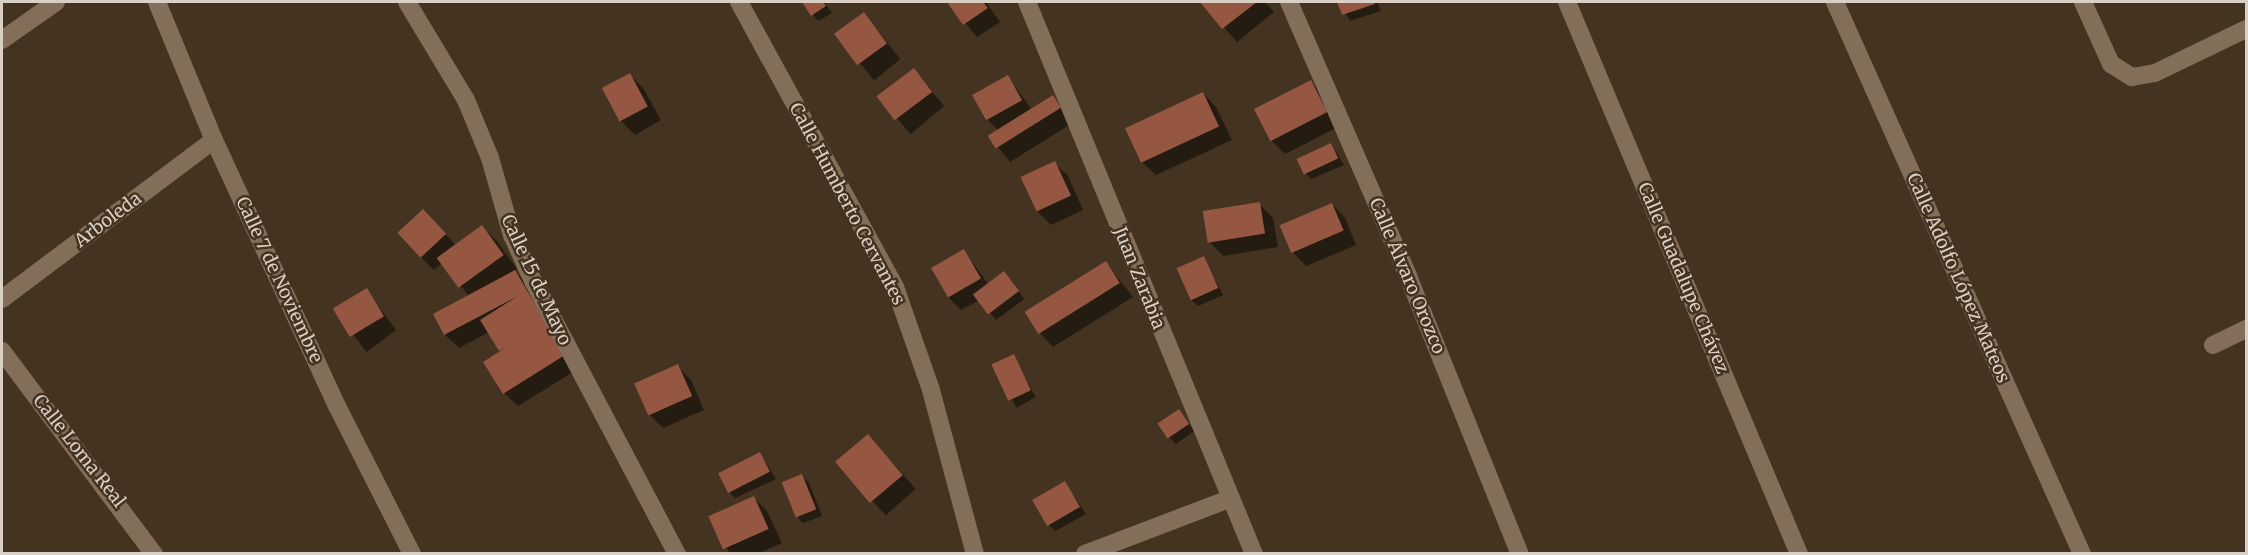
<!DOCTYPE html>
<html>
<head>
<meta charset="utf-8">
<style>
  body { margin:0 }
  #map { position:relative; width:2248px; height:555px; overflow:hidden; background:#443320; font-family:Merriweather,serif }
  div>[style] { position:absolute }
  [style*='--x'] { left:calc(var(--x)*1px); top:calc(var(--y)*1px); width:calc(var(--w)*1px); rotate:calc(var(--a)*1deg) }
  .shadow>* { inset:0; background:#0007; transform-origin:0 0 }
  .building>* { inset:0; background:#955742; transform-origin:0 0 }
  .minor>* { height:18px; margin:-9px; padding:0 9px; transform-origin:9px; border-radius:9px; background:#826e59 }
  span { translate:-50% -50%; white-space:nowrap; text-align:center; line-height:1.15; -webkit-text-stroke:5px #443320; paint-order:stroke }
  .street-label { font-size:18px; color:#dacfc4 }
  .frame { position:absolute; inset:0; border:3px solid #dacfc4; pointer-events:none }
</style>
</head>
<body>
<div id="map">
  <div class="shadow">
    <i style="clip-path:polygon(803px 2px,824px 2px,832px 13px,818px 21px)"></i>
    <i style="clip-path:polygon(948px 2px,986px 2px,1000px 22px,977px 37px)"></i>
    <i style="clip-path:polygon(1202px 2px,1265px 2px,1274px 12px,1237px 42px)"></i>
    <i style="clip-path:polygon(1339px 2px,1377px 2px,1381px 11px,1350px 21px)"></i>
    <i style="left:864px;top:14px;width:58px;height:34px;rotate:51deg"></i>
    <i style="left:914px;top:70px;width:47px;height:44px;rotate:50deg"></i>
    <i style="clip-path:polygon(630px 75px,643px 88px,661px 120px,635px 135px,621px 121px,604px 89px)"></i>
    <i style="clip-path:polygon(1008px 77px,1032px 110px,1053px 97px,1074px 122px,1010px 162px,990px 137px,999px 131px,987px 119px)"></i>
    <i style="clip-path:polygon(1311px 82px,1324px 95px,1340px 126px,1285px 154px,1271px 140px,1256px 110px)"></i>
    <i style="clip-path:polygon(1203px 93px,1216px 107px,1232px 140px,1156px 175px,1142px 162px)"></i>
    <i style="clip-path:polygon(1331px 144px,1344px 165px,1311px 179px,1304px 172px)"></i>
    <i style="clip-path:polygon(1054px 163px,1068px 176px,1083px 210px,1051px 225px,1037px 211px)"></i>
    <i style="clip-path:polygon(1259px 204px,1273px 218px,1278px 247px,1223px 256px,1210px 242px)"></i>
    <i style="clip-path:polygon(1332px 204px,1345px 218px,1356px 245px,1306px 266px,1293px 252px)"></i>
    <i style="clip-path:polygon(437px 224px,456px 246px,482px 227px,496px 240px,517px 269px,514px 271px,528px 285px,578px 369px,518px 406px,504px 393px,502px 352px,489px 332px,459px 348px,445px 335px,435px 315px,469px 296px,442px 263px,434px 270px,421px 257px)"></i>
    <i style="clip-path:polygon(964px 251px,989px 285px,1011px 280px,1024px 299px,996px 320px,980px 300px,961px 310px,948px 297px)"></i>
    <i style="clip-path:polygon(1203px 258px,1223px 295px,1198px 306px,1191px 300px)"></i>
    <i style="clip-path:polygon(1106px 263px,1133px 297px,1053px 347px,1040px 333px)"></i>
    <i style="left:366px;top:290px;width:50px;height:37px;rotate:53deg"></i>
    <i style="left:1013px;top:356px;width:47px;height:22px;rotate:61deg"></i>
    <i style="clip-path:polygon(677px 366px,691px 380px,704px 410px,663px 428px,650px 415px,636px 384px)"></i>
    <i style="clip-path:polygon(1179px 411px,1194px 431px,1176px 444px,1169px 437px)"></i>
    <i style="left:868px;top:436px;width:71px;height:40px;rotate:48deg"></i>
    <i style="clip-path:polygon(760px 453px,776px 479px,735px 498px,728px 491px)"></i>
    <i style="clip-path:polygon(802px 476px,809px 483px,822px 516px,803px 523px,796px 516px)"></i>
    <i style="clip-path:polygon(1065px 483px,1086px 514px,1055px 531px,1049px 525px)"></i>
    <i style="clip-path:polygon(754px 498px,767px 511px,782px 543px,757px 554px,730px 554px,711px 517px)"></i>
  </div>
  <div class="building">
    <i style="clip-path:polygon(802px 2px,823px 2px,826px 6px,811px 16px)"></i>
    <i style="clip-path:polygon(947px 2px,983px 2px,988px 8px,963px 25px)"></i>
    <i style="clip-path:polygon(1200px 2px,1257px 2px,1222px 29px)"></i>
    <i style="clip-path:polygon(1337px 2px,1374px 2px,1375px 4px,1342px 15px)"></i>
    <i style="left:864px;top:12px;width:39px;height:37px;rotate:54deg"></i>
    <i style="left:914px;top:68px;width:30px;height:47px;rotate:53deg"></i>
    <i style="left:630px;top:73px;width:38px;height:32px;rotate:62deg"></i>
    <i style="left:1008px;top:75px;width:29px;height:41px;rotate:61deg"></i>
    <i style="left:1311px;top:80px;width:36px;height:64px;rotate:63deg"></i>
    <i style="left:1203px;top:92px;width:38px;height:86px;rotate:65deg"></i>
    <i style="left:1053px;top:95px;width:15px;height:77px;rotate:58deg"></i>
    <i style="left:1331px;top:143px;width:17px;height:38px;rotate:65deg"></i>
    <i style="left:1055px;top:161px;width:38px;height:38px;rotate:65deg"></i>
    <i style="left:1260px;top:202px;width:32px;height:58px;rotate:81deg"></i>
    <i style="left:1332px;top:203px;width:30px;height:57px;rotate:67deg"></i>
    <i style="left:423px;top:209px;width:34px;height:35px;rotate:47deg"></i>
    <i style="left:482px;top:225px;width:37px;height:56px;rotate:54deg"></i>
    <i style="left:964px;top:249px;width:34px;height:38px;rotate:60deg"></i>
    <i style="left:1204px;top:256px;width:35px;height:30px;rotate:66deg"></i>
    <i style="left:1106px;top:261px;width:26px;height:96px;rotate:58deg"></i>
    <i style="clip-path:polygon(515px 270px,565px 355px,503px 394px,483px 362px,505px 348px,499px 351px,480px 320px,518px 296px,444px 335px,433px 314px)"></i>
    <i style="left:1004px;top:271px;width:25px;height:39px;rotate:53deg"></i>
    <i style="left:367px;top:288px;width:33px;height:40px;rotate:59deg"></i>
    <i style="left:1014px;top:354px;width:40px;height:25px;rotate:65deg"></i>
    <i style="left:678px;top:364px;width:35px;height:48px;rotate:66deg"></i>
    <i style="left:1179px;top:409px;width:18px;height:26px;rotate:56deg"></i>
    <i style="left:868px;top:434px;width:54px;height:43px;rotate:50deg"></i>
    <i style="left:760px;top:452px;width:22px;height:47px;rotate:63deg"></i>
    <i style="left:802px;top:474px;width:38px;height:22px;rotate:68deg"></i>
    <i style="left:1065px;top:481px;width:30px;height:38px;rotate:60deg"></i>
    <i style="left:754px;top:496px;width:36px;height:50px;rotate:66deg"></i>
  </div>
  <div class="minor">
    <i style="--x:157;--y:2;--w:149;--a:67.6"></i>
    <i style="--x:214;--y:140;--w:293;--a:65.2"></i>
    <i style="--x:337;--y:406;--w:166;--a:63.1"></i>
    <i style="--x:407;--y:2;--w:114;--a:59"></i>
    <i style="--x:466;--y:100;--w:63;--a:67.5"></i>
    <i style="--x:490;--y:158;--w:80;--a:74.1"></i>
    <i style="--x:512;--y:235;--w:51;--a:65.5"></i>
    <i style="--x:533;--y:281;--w:309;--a:62.2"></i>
    <i style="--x:739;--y:2;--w:325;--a:61.3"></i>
    <i style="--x:895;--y:287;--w:109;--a:70.7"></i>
    <i style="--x:931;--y:390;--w:170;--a:75"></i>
    <i style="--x:1027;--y:2;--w:597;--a:67.65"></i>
    <i style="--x:1289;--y:2;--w:299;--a:66.5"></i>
    <i style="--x:1408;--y:276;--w:300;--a:68.1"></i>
    <i style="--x:1567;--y:2;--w:599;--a:67.2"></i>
    <i style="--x:1835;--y:2;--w:605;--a:65.89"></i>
    <i style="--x:2083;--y:2;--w:68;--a:65.7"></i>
    <i style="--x:2111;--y:64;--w:25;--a:32"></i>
    <i style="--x:2132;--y:77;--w:23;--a:-10"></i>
    <i style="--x:2155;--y:73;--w:101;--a:-25.8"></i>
    <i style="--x:2;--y:40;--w:66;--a:-35.1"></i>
    <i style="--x:2;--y:299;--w:265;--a:-36.9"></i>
    <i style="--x:2213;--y:345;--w:37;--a:-26"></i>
    <i style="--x:2;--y:351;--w:254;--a:53.2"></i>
    <i style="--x:1085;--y:554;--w:154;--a:-20.9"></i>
  </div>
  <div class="street-label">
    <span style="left:847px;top:204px;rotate:62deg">Calle Humberto Cervantes</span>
    <span style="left:108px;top:220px;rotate:-37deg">Arboleda</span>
    <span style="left:1407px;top:276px;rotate:67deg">Calle Álvaro Orozco</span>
    <span style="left:1139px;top:278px;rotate:68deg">Juan Zarabia</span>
    <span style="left:1683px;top:278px;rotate:67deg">Calle Guadalupe Chávez</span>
    <span style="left:1958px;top:278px;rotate:66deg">Calle Adolfo López Mateos</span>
    <span style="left:279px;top:280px;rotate:65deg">Calle 7 de Noviembre</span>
    <span style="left:536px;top:280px;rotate:65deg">Calle 15 de Mayo</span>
    <span style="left:79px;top:451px;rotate:52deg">Calle Loma Real</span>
  </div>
  <div class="frame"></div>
</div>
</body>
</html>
